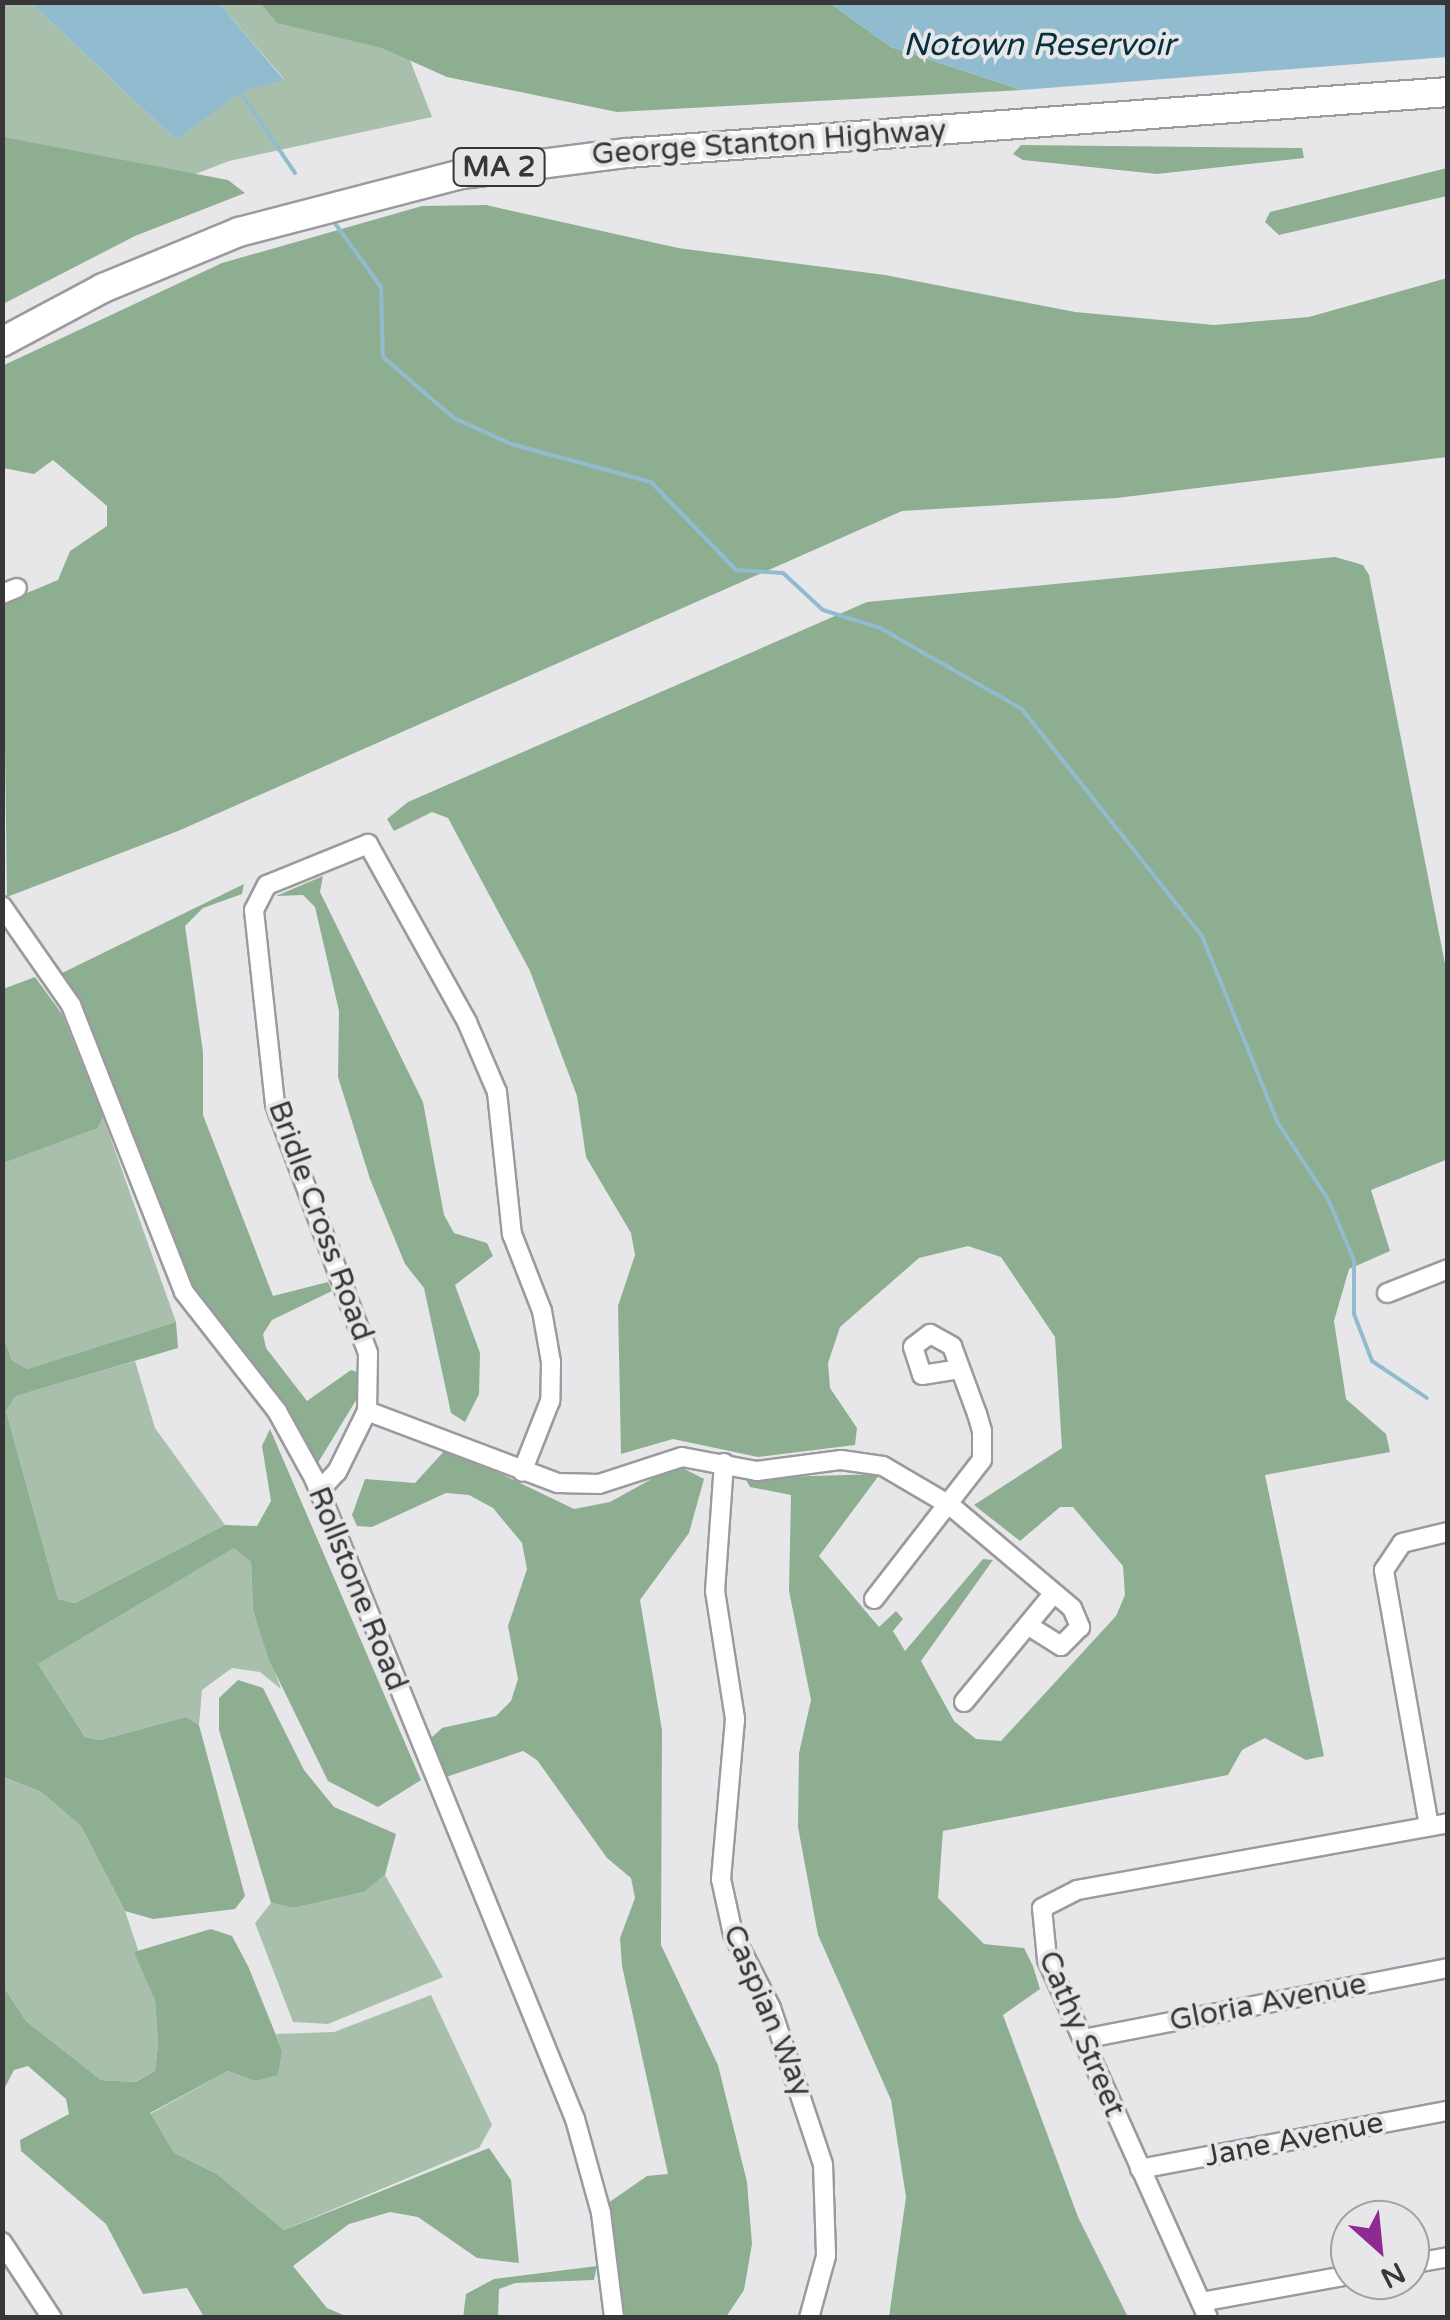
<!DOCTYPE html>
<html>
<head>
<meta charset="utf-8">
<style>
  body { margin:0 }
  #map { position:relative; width:1450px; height:2320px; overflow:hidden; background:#e7e7ea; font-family:"Varela Round",sans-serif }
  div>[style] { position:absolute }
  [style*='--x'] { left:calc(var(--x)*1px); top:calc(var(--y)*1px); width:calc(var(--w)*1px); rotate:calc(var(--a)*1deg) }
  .green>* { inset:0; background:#a8c0ab }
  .forest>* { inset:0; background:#8eae92 }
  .water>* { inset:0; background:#91bccf }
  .stream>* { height:4px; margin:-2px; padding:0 2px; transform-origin:2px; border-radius:2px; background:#91bccf }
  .roads { filter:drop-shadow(2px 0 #9b9a9e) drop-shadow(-2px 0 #9b9a9e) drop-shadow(0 2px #9b9a9e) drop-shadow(0 -2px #9b9a9e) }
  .minor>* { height:18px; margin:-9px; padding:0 9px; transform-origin:9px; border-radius:9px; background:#fff }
  .highway>* { height:28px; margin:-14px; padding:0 14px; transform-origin:14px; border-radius:14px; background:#fff }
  span { translate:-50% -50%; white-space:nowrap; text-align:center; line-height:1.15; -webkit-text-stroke:8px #e7e7ea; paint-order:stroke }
  .shield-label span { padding:2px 8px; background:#e7e7ea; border:2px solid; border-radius:8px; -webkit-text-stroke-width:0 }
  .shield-label { font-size:28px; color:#373638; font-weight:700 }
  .street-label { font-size:30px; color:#373638 }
  .water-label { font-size:32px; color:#07303e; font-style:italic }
  .frame { position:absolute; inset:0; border:5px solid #373638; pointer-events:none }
  .north { position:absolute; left:1330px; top:2200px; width:100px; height:100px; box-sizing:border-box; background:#e7e7ea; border:2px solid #a1a0a3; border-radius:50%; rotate:153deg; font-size:28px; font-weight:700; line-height:40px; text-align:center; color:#373638 }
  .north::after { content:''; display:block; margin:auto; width:35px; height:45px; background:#8e2a91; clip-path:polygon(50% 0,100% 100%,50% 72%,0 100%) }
</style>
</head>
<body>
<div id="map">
  <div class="green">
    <i style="clip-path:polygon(3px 3px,31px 3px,176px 140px,241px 91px,284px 79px,219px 3px,388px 3px,432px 117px,229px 161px,3px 249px)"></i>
    <i style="clip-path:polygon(103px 1117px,176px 1322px,27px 1369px,12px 1360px,2px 1333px,2px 1163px,98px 1128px)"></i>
    <i style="clip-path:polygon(135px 1361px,155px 1428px,225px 1525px,75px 1603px,58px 1599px,6px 1411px,16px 1396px)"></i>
    <i style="clip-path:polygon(235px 1547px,251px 1562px,253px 1610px,281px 1689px,260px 1672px,232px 1668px,202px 1690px,199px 1725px,186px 1717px,100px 1740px,85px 1737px,38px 1664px)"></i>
    <i style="clip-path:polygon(2px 1777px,41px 1792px,81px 1826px,125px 1911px,155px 2000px,158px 2044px,155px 2071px,134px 2082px,101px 2080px,26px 2021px,3px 1986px)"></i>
    <i style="clip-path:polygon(385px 1875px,443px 1977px,328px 2024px,293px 2022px,255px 1923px,271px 1903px,293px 1908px,364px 1892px)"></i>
    <i style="clip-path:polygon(431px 1995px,492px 2125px,479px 2148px,284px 2230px,217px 2174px,174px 2153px,152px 2129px,150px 2114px,228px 2071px,255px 2081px,282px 2050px,276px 2034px,334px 2032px)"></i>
  </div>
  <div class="forest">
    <i style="clip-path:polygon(830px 3px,891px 47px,1022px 90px,617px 112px,447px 77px,382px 48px,277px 23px,262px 5px)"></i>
    <i style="clip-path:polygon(3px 137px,228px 180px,245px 193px,135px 236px,3px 304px)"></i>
    <i style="clip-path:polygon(1021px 145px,1302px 148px,1304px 158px,1157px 174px,1023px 160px,1013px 154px)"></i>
    <i style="clip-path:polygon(1447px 168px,1447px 196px,1279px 235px,1265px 222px,1270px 212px)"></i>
    <i style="clip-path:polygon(486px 205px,678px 248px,885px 275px,1075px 312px,1214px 325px,1309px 317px,1447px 278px,1447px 457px,1117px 498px,902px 511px,178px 831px,7px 897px,3px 603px,58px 580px,70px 551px,107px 526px,107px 506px,53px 460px,34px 474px,3px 468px,2px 366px,222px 263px,422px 206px)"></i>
    <i style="clip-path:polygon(1335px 557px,1363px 565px,1369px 575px,1447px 974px,1448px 1159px,1371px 1190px,1390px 1251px,1349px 1269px,1334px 1321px,1346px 1399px,1386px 1434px,1390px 1452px,1265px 1475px,1324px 1756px,1306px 1760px,1265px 1738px,1242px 1750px,1228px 1775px,943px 1831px,938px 1898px,984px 1944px,1024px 1948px,1033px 1966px,1040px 1989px,1003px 2015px,1078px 2217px,1128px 2317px,889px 2317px,906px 2197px,891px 2100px,818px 1935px,798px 1827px,799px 1753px,811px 1700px,789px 1591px,791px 1495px,750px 1487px,745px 1478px,880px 1474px,819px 1556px,879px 1627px,896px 1611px,903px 1619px,893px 1631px,905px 1651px,983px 1559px,993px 1560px,921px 1661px,954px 1721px,976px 1739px,1001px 1741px,1116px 1616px,1125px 1595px,1123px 1566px,1073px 1507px,1060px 1507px,1020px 1541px,974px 1505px,1062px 1448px,1055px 1337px,1001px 1257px,968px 1246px,919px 1258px,840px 1327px,828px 1363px,830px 1388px,857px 1428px,855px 1445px,758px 1457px,673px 1439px,621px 1454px,618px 1306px,635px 1255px,631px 1233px,586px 1157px,577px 1096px,530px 971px,448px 818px,432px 812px,394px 831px,387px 819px,408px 802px,867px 602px)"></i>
    <i style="clip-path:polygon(323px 876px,320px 892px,423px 1102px,444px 1215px,454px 1233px,487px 1243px,493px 1256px,455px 1285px,480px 1353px,479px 1394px,465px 1422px,451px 1413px,424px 1288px,405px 1264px,370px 1179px,338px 1077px,339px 1011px,315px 907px,303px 895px,276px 896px)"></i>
    <i style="clip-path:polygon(244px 884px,242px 894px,203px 908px,185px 926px,203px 1052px,203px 1115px,273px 1296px,328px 1282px,332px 1291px,272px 1320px,263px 1334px,266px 1348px,307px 1401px,351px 1370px,360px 1373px,361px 1392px,316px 1466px,204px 1317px,60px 974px)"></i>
    <i style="clip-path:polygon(35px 977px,62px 1014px,103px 1117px,98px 1128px,3px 1163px,3px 989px)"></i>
    <i style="clip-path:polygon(176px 1322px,178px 1348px,16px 1396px,6px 1411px,58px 1599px,75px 1603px,225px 1525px,257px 1526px,271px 1501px,262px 1446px,270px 1429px,421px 1780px,378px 1807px,328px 1781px,269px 1660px,253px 1610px,251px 1562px,234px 1548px,38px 1664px,85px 1737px,100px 1740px,186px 1717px,199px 1725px,245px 1896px,235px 1909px,153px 1919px,125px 1911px,81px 1826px,41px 1792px,3px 1777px,2px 1333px,12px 1360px,27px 1369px)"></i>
    <i style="clip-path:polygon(447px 1448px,574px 1509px,610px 1502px,677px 1465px,704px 1479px,689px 1533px,640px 1600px,662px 1730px,661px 1945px,718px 2065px,747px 2182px,752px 2244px,744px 2290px,726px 2317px,622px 2317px,608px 2203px,647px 2176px,668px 2174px,622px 1966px,620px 1938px,635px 1898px,631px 1878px,607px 1858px,537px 1760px,523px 1751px,446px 1777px,431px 1738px,442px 1728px,496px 1716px,511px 1701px,518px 1679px,508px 1626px,527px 1569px,522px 1543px,493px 1508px,469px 1495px,446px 1493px,372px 1527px,357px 1526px,352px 1515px,365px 1479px,415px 1483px)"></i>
    <i style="clip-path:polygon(238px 1680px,263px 1688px,304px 1770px,334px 1807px,396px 1834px,385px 1875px,364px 1892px,293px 1908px,271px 1903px,219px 1730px,219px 1698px)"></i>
    <i style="clip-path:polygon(211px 1929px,232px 1936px,248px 1966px,282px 2050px,278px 2075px,255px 2081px,228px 2071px,150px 2113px,174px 2153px,217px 2174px,284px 2230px,489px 2148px,511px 2180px,519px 2263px,477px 2258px,418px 2217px,390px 2212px,349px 2224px,293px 2266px,327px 2308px,348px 2317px,204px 2317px,187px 2288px,143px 2294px,106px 2224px,21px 2151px,20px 2140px,69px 2114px,66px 2099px,28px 2066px,14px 2070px,3px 2091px,3px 1986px,26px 2021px,101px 2080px,135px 2082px,155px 2071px,158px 2044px,155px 2000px,134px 1952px)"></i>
    <i style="clip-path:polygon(597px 2266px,594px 2280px,515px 2283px,499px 2289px,498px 2317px,463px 2318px,466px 2294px,494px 2279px)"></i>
  </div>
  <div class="water">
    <i style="clip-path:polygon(31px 3px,219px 3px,284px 80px,241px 92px,176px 140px)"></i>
    <i style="clip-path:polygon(830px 3px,1447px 3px,1447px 57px,1022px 90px,891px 47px)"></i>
  </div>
  <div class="stream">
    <i style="--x:239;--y:90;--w:100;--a:56"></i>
    <i style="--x:334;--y:222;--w:80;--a:54.1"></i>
    <i style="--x:381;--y:287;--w:70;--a:88.4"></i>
    <i style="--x:383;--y:357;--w:94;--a:40.7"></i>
    <i style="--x:454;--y:418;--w:63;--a:24.5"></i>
    <i style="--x:511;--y:444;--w:145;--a:15.2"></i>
    <i style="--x:651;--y:482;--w:122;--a:46"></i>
    <i style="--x:736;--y:570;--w:47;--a:3.7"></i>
    <i style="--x:783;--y:573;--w:54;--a:42.8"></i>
    <i style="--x:823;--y:610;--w:60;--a:17.5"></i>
    <i style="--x:880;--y:628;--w:163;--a:29.7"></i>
    <i style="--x:1022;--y:709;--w:290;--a:51.6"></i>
    <i style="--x:1202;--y:936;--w:202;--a:67.9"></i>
    <i style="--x:1278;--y:1123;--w:91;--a:56.7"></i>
    <i style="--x:1328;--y:1199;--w:66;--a:66.9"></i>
    <i style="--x:1354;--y:1260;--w:54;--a:90"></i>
    <i style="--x:1354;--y:1314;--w:50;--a:69"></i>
    <i style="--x:1372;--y:1361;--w:66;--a:33.9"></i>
  </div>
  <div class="roads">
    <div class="minor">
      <i style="--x:2;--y:594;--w:16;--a:-22"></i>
      <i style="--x:2;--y:906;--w:121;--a:55.1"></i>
      <i style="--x:71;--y:1005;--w:308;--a:68.5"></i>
      <i style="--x:184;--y:1292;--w:151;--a:52"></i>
      <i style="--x:277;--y:1411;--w:77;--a:61.1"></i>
      <i style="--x:314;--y:1478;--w:692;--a:67.85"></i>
      <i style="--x:575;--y:2119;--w:98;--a:74.5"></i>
      <i style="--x:601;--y:2213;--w:106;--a:82.9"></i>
      <i style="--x:1387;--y:1293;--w:66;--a:-21.5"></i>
      <i style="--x:367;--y:1411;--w:204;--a:20.7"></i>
      <i style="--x:558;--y:1483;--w:41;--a:1.4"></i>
      <i style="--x:599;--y:1484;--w:87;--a:-18"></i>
      <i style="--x:682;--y:1457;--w:76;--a:10.6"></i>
      <i style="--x:757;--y:1471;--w:85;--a:-7.5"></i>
      <i style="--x:841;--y:1460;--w:42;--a:8.1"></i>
      <i style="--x:883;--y:1466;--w:79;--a:30.5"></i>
      <i style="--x:951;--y:1506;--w:158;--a:40.1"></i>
      <i style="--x:1072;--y:1608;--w:21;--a:67"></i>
      <i style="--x:1080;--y:1627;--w:27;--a:135"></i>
      <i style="--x:1061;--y:1646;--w:39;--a:-148"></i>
      <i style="--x:724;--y:1463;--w:128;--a:94"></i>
      <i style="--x:715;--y:1591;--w:130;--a:81.1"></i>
      <i style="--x:735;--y:1719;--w:161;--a:95"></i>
      <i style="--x:721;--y:1879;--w:56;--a:77.7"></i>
      <i style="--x:733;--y:1934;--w:83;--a:62.8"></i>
      <i style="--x:771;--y:2008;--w:164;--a:71.6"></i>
      <i style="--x:823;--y:2164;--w:92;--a:88.1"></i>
      <i style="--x:826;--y:2256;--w:64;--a:105.3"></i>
      <i style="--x:319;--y:1491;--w:26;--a:-47"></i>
      <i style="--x:337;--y:1472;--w:68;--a:-63.8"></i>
      <i style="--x:367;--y:1411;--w:58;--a:-89"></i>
      <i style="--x:368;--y:1353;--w:266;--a:-110.5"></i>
      <i style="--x:275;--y:1104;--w:195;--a:-96.2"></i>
      <i style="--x:254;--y:910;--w:28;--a:-63"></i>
      <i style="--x:267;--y:885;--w:109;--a:-22.1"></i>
      <i style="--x:368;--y:844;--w:204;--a:60.9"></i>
      <i style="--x:467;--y:1022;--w:76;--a:66.8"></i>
      <i style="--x:497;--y:1092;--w:143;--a:84"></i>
      <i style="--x:512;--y:1234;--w:83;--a:68.7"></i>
      <i style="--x:542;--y:1311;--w:52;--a:80"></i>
      <i style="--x:551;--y:1362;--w:39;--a:91"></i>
      <i style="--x:550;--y:1401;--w:76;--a:111.5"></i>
      <i style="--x:874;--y:1599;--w:176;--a:-52.2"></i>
      <i style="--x:982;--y:1460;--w:29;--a:-90"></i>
      <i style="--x:982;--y:1431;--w:18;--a:-106"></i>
      <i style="--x:977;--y:1414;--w:72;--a:-110.2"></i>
      <i style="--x:952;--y:1346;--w:25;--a:-151"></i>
      <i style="--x:930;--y:1334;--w:21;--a:143"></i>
      <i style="--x:913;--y:1347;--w:29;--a:72"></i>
      <i style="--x:922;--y:1375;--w:38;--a:-9"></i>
      <i style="--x:964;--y:1702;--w:141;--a:-50.5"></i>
      <i style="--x:1429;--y:1826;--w:260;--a:-100"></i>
      <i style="--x:1384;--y:1570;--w:32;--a:-56"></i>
      <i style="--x:1402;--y:1543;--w:47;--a:-13.4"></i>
      <i style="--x:1088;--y:2038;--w:367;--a:-11"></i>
      <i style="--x:1140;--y:2169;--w:313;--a:-10.7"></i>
      <i style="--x:2;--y:2242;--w:91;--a:56.7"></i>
      <i style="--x:1410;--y:2264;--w:39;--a:-10"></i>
      <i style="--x:1201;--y:2302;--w:151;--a:-10.3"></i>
      <i style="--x:1208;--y:2318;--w:393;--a:-114.2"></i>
      <i style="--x:1047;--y:1959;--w:51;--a:-95.6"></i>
      <i style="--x:1042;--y:1908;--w:39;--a:-27"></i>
      <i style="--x:1077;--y:1890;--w:377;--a:-10.2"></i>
    </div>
    <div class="highway">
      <i style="--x:2;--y:342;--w:115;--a:-28.1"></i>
      <i style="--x:103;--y:288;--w:147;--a:-22.4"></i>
      <i style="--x:239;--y:232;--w:230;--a:-14.6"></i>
      <i style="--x:462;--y:174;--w:166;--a:-7.3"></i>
      <i style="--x:627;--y:153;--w:823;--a:-4.25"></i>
    </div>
  </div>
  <div class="shield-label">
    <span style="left:499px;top:167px">MA 2</span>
  </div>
  <div class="street-label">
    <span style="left:769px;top:143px;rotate:-4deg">George Stanton Highway</span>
    <span style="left:320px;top:1221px;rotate:70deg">Bridle Cross Road</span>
    <span style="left:357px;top:1589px;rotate:68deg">Rollstone Road</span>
    <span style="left:1268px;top:2003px;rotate:-11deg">Gloria Avenue</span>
    <span style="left:767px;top:2011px;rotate:67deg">Caspian Way</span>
    <span style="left:1081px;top:2034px;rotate:67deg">Cathy Street</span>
    <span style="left:1294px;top:2140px;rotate:-11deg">Jane Avenue</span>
  </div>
  <div class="water-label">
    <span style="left:1039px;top:45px">Notown Reservoir</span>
  </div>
  <div class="frame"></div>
  <div class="north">N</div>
</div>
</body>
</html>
